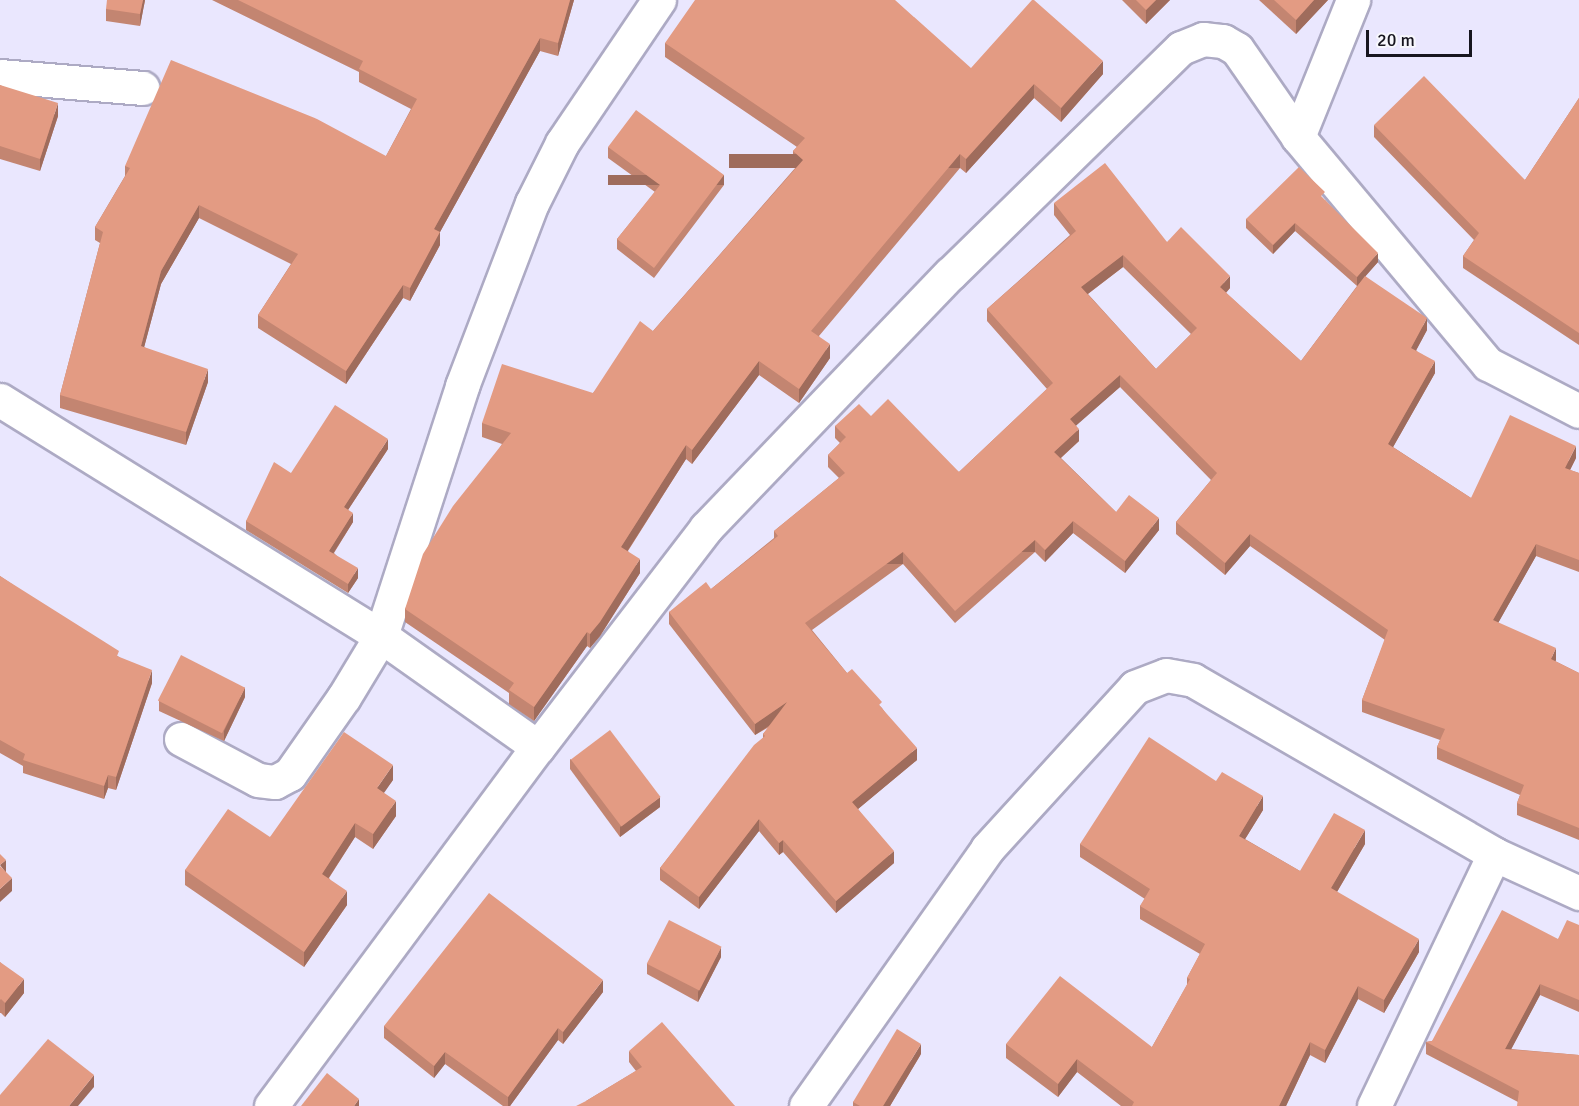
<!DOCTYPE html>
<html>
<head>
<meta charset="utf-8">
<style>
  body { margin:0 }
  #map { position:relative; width:1579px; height:1106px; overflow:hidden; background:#eae7fe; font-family:Signika,sans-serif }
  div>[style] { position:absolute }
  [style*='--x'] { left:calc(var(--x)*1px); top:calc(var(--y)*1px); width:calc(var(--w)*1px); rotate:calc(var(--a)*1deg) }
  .roads { filter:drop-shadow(2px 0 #adaac4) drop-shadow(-2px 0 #adaac4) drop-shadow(0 2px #adaac4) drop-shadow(0 -2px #adaac4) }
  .minor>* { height:33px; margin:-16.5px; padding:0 16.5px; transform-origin:16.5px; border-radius:16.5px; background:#fff }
  .wall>* { inset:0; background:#c38571 }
  .shaded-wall>* { inset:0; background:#9f6c5c; transform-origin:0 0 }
  .building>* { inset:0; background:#e39b83; transform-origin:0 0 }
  span { translate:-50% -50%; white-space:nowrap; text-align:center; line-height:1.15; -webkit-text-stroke:4.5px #f7f7fc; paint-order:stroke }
  .scale { position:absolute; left:1366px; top:30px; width:106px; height:27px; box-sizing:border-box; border:3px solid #17161f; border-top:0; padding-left:8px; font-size:18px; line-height:21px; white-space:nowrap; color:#17161f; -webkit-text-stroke:4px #f7f7fc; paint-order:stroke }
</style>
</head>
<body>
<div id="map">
  <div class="roads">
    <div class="minor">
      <i style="--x:0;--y:76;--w:143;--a:4.8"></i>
      <i style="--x:1298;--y:137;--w:148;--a:-68.1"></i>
      <i style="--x:0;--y:400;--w:448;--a:31.8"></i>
      <i style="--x:381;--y:636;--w:192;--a:35.3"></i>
      <i style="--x:181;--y:739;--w:87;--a:28"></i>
      <i style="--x:258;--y:780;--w:17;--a:7"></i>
      <i style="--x:275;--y:782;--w:17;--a:-28"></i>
      <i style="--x:290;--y:774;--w:94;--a:-55"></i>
      <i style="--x:344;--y:697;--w:71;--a:-58.8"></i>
      <i style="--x:381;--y:636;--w:263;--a:-72"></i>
      <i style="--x:462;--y:386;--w:196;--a:-69.1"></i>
      <i style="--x:532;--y:203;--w:67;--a:-63.4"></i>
      <i style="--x:562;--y:143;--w:173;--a:-55.9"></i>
      <i style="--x:271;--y:1106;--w:447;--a:-53.4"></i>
      <i style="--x:538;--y:747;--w:276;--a:-52.5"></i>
      <i style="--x:706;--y:528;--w:352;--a:-46.2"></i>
      <i style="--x:950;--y:274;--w:323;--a:-44.4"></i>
      <i style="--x:1181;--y:48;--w:24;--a:-22"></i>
      <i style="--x:1203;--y:39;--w:20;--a:6"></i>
      <i style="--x:1223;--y:41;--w:16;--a:30"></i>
      <i style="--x:1237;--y:49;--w:107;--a:55.3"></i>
      <i style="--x:1298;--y:137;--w:296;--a:50.1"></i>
      <i style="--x:1488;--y:364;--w:102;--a:27.3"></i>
      <i style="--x:806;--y:1106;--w:314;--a:-54.8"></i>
      <i style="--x:987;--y:849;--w:219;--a:-47.6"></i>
      <i style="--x:1135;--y:687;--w:33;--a:-21"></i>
      <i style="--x:1166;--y:675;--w:27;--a:10"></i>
      <i style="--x:1193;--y:680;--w:348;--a:30"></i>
      <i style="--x:1494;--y:854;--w:94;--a:24.6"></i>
      <i style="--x:1374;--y:1106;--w:279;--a:-64.5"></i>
    </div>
  </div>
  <div class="wall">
    <i style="clip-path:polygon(145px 0,140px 26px,106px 21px,106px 9px)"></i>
    <i style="clip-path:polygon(212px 0,574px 0,558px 56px,540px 51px,440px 232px,440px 245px,410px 301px,403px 298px,346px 384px,258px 328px,258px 315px,291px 264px,199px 218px,161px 284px,144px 347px,208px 382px,186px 445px,60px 408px,60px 395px,100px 243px,95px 240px,95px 227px,125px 176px,125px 166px,386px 156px,411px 109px,359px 82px,359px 72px)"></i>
    <i style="clip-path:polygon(1122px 0,1170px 0,1146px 24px)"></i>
    <i style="clip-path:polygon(1259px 0,1328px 0,1296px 34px)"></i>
    <i style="clip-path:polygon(665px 43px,971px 68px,1103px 74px,1061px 122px,1034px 98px,966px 173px,960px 168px,819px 336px,830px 358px,799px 403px,759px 375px,692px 464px,686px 459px,628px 551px,640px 573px,600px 636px,590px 648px,587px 646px,534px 721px,509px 704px,509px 693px,405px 622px,405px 609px,502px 444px,482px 437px,482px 423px,593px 393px,653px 331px,796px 167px,793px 165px,793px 151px,797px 147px,665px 57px)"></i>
    <i style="clip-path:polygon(0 85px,58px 116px,40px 171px,0 159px)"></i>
    <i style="clip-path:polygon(1579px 98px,1579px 345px,1463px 268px,1463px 256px,1474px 240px,1374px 137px,1374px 125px,1525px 180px)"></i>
    <i style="clip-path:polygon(608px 147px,724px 185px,654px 278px,617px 249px,617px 239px,655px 192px,608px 158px)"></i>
    <i style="clip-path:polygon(evenodd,1325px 200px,1378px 262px,1365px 276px,1427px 330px,1416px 350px,1435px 373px,1393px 447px,1471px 498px,1576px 458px,1570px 470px,1579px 473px,1579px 572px,1536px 556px,1498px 623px,1556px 660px,1555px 661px,1579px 673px,1579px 840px,1517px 815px,1517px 803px,1520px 795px,1437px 759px,1437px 747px,1440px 740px,1362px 712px,1362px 700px,1385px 640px,1250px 546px,1225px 575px,1176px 534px,1176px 522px,1211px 480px,1120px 387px,1076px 425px,1079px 441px,1061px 458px,1116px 512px,1159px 530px,1125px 573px,1073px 533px,1045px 562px,1035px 552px,955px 623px,903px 564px,812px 630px,847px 673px,882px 708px,917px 760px,858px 809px,894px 863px,836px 913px,783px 852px,779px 855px,759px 831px,699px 909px,660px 880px,660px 868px,763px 738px,763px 734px,769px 727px,755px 735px,669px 624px,669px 612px,711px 589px,774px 538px,774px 531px,839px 478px,828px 467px,828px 455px,840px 443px,835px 438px,835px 426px,871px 416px,959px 472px,1047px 389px,987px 321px,987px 309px,1070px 235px,1054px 215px,1054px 203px,1167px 242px,1230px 288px,1226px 293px,1301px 361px,1357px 286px,1295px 231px,1273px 254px,1246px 228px,1246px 219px,1325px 200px,1123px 267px,1191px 334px,1156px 369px,1088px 294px,1123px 267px)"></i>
    <i style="clip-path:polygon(388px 449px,348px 510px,353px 522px,334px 553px,358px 578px,348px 593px,246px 530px,246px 521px,291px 473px)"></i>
    <i style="clip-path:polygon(0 576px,119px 657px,152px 683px,116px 790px,108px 788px,104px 799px,23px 773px,23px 766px,0 753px)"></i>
    <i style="clip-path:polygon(245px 697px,224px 741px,159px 711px,159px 701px)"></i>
    <i style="clip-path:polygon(570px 759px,660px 807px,620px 837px,570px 769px)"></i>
    <i style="clip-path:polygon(393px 780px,383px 793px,396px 816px,373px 849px,355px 837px,329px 878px,347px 905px,304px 967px,185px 885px,185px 870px,270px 837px)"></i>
    <i style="clip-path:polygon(1216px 781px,1263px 810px,1245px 839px,1300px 871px,1365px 844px,1337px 892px,1419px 952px,1384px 1013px,1358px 999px,1325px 1063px,1310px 1055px,1286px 1106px,1121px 1106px,1077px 1072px,1058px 1097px,1006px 1058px,1006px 1044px,1152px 1047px,1187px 985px,1187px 978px,1200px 954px,1140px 919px,1140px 906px,1145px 899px,1080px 857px,1080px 844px)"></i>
    <i style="clip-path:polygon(1579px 925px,1579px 1012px,1540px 995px,1511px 1049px,1579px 1055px,1518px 1102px,1426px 1054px,1426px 1042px,1432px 1041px,1558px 939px)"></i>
    <i style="clip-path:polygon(721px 957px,698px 1002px,647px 974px,647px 964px)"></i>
    <i style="clip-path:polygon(0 962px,24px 993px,5px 1017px,1px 1013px,0 1013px)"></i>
    <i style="clip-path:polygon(603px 992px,563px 1044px,558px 1040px,510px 1106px,503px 1106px,445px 1064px,434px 1078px,384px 1038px,384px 1026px)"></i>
    <i style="clip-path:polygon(629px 1051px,735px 1106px,586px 1101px,636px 1071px,629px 1062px)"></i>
    <i style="clip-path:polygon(921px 1054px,890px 1106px,853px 1106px,853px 1102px)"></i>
  </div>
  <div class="shaded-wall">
    <i style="clip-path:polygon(143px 0,145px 0,140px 26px,140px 14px)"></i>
    <i style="clip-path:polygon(570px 0,574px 0,558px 56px,558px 43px)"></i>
    <i style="clip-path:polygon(1156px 0,1170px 0,1146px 24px,1146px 10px)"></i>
    <i style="clip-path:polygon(1314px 0,1328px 0,1296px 34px,1296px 20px)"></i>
    <i style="clip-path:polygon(540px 38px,540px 51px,440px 232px,440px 245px,410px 301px,410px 288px,434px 229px)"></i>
    <i style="clip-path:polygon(1103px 61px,1103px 74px,1061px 122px,1061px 108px)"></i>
    <i style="clip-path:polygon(1034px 84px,1034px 98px,966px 173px,966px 159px)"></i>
    <i style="clip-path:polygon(58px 103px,58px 116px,40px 171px,40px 159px)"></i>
    <i style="left:960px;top:154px;width:14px;height:231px;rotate:90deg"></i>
    <i style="left:724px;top:175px;width:10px;height:116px;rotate:90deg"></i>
    <i style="clip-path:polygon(199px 205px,199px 218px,161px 284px,141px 359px,141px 346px,161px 271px)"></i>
    <i style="clip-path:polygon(1295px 223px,1295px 231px,1273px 254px,1273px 245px)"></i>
    <i style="clip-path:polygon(1378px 253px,1378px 262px,1357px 286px,1357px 277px)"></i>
    <i style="clip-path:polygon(1123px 255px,1123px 267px,1081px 299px,1081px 287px)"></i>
    <i style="clip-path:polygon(1230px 276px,1230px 288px,1220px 299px,1220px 287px)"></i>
    <i style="clip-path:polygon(403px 285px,403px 298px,346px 384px,346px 371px)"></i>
    <i style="clip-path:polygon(1427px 318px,1427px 330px,1411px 360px,1411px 348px)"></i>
    <i style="clip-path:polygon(830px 344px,830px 358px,799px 403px,799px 389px)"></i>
    <i style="clip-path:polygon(759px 361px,759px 375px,692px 464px,692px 450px)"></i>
    <i style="clip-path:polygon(1435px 361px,1435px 373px,1388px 456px,1388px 444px)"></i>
    <i style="clip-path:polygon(208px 369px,208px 382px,186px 445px,186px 432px)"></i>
    <i style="clip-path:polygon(1120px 375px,1120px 387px,1070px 431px,1070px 419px)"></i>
    <i style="clip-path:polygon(1079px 429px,1079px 441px,1054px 464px,1054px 452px)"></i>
    <i style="clip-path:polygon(388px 439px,388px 449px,344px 516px,344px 507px)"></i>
    <i style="clip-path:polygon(686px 445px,686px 459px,621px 561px,621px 547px)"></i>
    <i style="clip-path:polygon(1576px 446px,1576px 458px,1565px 480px,1565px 468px)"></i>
    <i style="clip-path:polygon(353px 513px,353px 522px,329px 560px,329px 551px)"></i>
    <i style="clip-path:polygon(1159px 518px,1159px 530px,1125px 573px,1125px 561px)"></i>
    <i style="clip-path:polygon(1073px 521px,1073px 533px,1045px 562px,1045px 550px)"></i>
    <i style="clip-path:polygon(1250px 534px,1250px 546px,1225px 575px,1225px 563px)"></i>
    <i style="left:1035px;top:540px;width:12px;height:107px;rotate:90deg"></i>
    <i style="clip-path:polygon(1536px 544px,1536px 556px,1493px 632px,1493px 620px)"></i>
    <i style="left:903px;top:552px;width:12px;height:121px;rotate:90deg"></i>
    <i style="clip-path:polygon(640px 559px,640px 573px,600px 636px,590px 648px,590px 634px)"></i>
    <i style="clip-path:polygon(358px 568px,358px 578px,348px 593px,348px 584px)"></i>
    <i style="clip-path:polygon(587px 632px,587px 646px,534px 721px,534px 707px)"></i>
    <i style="clip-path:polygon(1556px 648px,1556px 660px,1551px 671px,1551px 659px)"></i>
    <i style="clip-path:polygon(152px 670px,152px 683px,116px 790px,116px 777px)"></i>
    <i style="clip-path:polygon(245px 687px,245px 697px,224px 741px,224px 731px)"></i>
    <i style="clip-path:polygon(787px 702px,787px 714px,755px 735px,755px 724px)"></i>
    <i style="clip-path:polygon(917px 748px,917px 760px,852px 814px,852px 802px)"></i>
    <i style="clip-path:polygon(393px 765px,393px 780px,377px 803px,377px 788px)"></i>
    <i style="clip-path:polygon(108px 775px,108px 788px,104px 799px,104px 786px)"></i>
    <i style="clip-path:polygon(1263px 796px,1263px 810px,1239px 849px,1239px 836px)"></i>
    <i style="clip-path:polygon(660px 797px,660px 807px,620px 837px,620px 827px)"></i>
    <i style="clip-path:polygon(396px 801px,396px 816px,373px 849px,373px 834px)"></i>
    <i style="clip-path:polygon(759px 819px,759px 831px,699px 909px,699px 897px)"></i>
    <i style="clip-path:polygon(355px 823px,355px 837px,322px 888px,322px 874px)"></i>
    <i style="clip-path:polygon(1365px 830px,1365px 844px,1331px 902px,1331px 888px)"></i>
    <i style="clip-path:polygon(783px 840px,783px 852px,779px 855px,779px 843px)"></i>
    <i style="clip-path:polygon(894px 851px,894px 863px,836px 913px,836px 901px)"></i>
    <i style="clip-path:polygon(6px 860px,6px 873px,0 865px)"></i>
    <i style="clip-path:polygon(12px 878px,12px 891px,0 902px,0 889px)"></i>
    <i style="clip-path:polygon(347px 891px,347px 905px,304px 967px,304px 952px)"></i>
    <i style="clip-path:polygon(1419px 939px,1419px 952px,1384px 1013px,1384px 1000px)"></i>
    <i style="clip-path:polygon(721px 947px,721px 957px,698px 1002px,698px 992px)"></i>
    <i style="clip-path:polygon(24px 979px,24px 993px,5px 1017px,5px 1003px)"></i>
    <i style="clip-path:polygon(603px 980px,603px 992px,563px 1044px,563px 1032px)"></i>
    <i style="clip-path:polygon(1540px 984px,1540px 995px,1505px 1061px,1505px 1049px)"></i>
    <i style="clip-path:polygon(1358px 986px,1358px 999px,1325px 1063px,1325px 1050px)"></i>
    <i style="clip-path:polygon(558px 1028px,558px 1040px,510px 1106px,508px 1106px,508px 1097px)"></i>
    <i style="clip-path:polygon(1310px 1042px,1310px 1055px,1286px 1106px,1279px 1106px)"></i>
    <i style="clip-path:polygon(921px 1044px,921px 1054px,890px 1106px,883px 1106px)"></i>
    <i style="clip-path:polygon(445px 1052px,445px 1064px,434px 1078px,434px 1066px)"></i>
    <i style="clip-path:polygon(1077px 1059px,1077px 1072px,1058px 1097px,1058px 1084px)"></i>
    <i style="clip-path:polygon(94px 1075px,94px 1087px,78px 1106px,69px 1106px)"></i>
    <i style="clip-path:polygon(359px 1099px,359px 1106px,354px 1106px)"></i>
  </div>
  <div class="building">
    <i style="clip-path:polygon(107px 0,143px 0,140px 14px,106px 9px)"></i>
    <i style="clip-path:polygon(238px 0,570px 0,558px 43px,540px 38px,434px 229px,440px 232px,410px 288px,403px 285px,346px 371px,258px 315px,298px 254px,199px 205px,161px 271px,141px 346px,208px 369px,186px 432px,60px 395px,103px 232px,95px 227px,130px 168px,125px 166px,171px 60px,317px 119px,386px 156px,417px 99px,359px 69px,363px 61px)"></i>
    <i style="clip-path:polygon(695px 0,895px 0,971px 68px,1032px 0,1034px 0,1103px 61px,1061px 108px,1034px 84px,966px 159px,960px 154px,811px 331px,830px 344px,799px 389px,759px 361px,692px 450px,686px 445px,621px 547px,640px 559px,600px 622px,590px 634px,587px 632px,534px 707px,509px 690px,514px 683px,405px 609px,423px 554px,453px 506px,511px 433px,482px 423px,502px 364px,593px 393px,640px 321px,653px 331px,803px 160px,793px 151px,805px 138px,665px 43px)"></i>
    <i style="clip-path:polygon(1136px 0,1156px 0,1146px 10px)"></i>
    <i style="clip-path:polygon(1274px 0,1314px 0,1296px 20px)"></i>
    <i style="clip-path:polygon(1424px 76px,1525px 180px,1579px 98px,1579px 333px,1463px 256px,1479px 233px,1374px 125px)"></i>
    <i style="clip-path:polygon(0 85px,58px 103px,40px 159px,0 146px)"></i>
    <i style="clip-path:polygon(636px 110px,724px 175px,654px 268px,617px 239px,660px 185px,608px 147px)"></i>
    <i style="clip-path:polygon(evenodd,1105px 163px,1167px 242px,1181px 227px,1230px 276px,1220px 287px,1301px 361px,1365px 276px,1427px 318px,1411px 348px,1435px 361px,1388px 444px,1471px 498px,1510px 415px,1576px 446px,1565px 468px,1579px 473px,1579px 560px,1536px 544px,1493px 620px,1556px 648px,1551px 659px,1579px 673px,1579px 828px,1517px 803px,1524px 785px,1437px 747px,1445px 729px,1362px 700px,1388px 630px,1250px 534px,1225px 563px,1176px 522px,1217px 473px,1120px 375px,1070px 419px,1079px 429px,1054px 452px,1116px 512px,1129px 495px,1159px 518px,1125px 561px,1073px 521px,1045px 550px,1035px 540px,955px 611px,903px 552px,805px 623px,847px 673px,852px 669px,882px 702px,879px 705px,917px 748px,852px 802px,894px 851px,836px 901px,783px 840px,779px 843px,759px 819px,699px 897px,660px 868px,754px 745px,765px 736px,763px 734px,787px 702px,755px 724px,669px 612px,706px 582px,711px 589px,778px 536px,774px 531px,845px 473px,828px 455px,846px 437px,835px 426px,859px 404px,871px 416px,888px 399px,959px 472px,1053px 383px,987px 309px,1076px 231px,1054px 203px,1105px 163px,1123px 255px,1197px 328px,1156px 369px,1081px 287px,1123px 255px)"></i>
    <i style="clip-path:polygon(1299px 167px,1325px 192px,1321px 196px,1378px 253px,1357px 277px,1295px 223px,1273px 245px,1246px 219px)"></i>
    <i style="clip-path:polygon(335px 405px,388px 439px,344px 507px,353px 513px,329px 551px,358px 568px,348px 584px,246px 521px,274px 462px,291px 473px)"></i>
    <i style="clip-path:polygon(0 576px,119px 651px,117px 656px,152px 670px,116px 777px,108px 775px,104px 786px,23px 760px,25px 754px,0 740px)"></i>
    <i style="left:181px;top:655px;width:72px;height:51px;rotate:27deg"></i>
    <i style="left:610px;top:730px;width:84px;height:49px;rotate:53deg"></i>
    <i style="clip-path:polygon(344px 732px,393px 765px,377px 788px,396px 801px,373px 834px,355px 823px,322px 874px,347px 891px,304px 952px,185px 870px,228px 809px,270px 837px)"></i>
    <i style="clip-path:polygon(1149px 737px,1216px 781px,1222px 772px,1263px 796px,1239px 836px,1300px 871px,1334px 813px,1365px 830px,1331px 888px,1419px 939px,1384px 1000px,1358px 986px,1325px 1050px,1310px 1042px,1279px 1106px,1132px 1106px,1134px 1102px,1077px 1059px,1058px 1084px,1006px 1044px,1060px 976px,1152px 1047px,1190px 979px,1187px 978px,1205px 944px,1140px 906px,1150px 889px,1080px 844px)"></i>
    <i style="clip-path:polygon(0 854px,6px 860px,0 865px)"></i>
    <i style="clip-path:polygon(0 866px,12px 878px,0 889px)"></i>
    <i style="clip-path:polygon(489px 893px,603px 980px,563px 1032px,558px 1028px,508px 1097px,445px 1052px,434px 1066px,384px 1026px)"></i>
    <i style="clip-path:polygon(1502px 910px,1558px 939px,1567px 920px,1579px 925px,1579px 1000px,1540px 984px,1505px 1049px,1579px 1055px,1579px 1106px,1517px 1106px,1519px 1091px,1426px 1042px,1432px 1041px)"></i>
    <i style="left:669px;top:920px;width:59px;height:49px;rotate:27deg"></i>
    <i style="clip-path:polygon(0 962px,24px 979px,5px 1003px,1px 999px,0 1000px)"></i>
    <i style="clip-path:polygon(662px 1022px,735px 1106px,576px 1106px,586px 1101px,642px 1067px,629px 1051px)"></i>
    <i style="clip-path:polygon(897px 1029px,921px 1044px,883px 1106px,860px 1106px,853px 1102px)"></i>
    <i style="clip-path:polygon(48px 1039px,94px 1075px,69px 1106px,0 1106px,0 1095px)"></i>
    <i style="clip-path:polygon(327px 1073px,359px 1099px,354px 1106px,301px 1106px)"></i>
  </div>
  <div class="scale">20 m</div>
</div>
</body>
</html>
